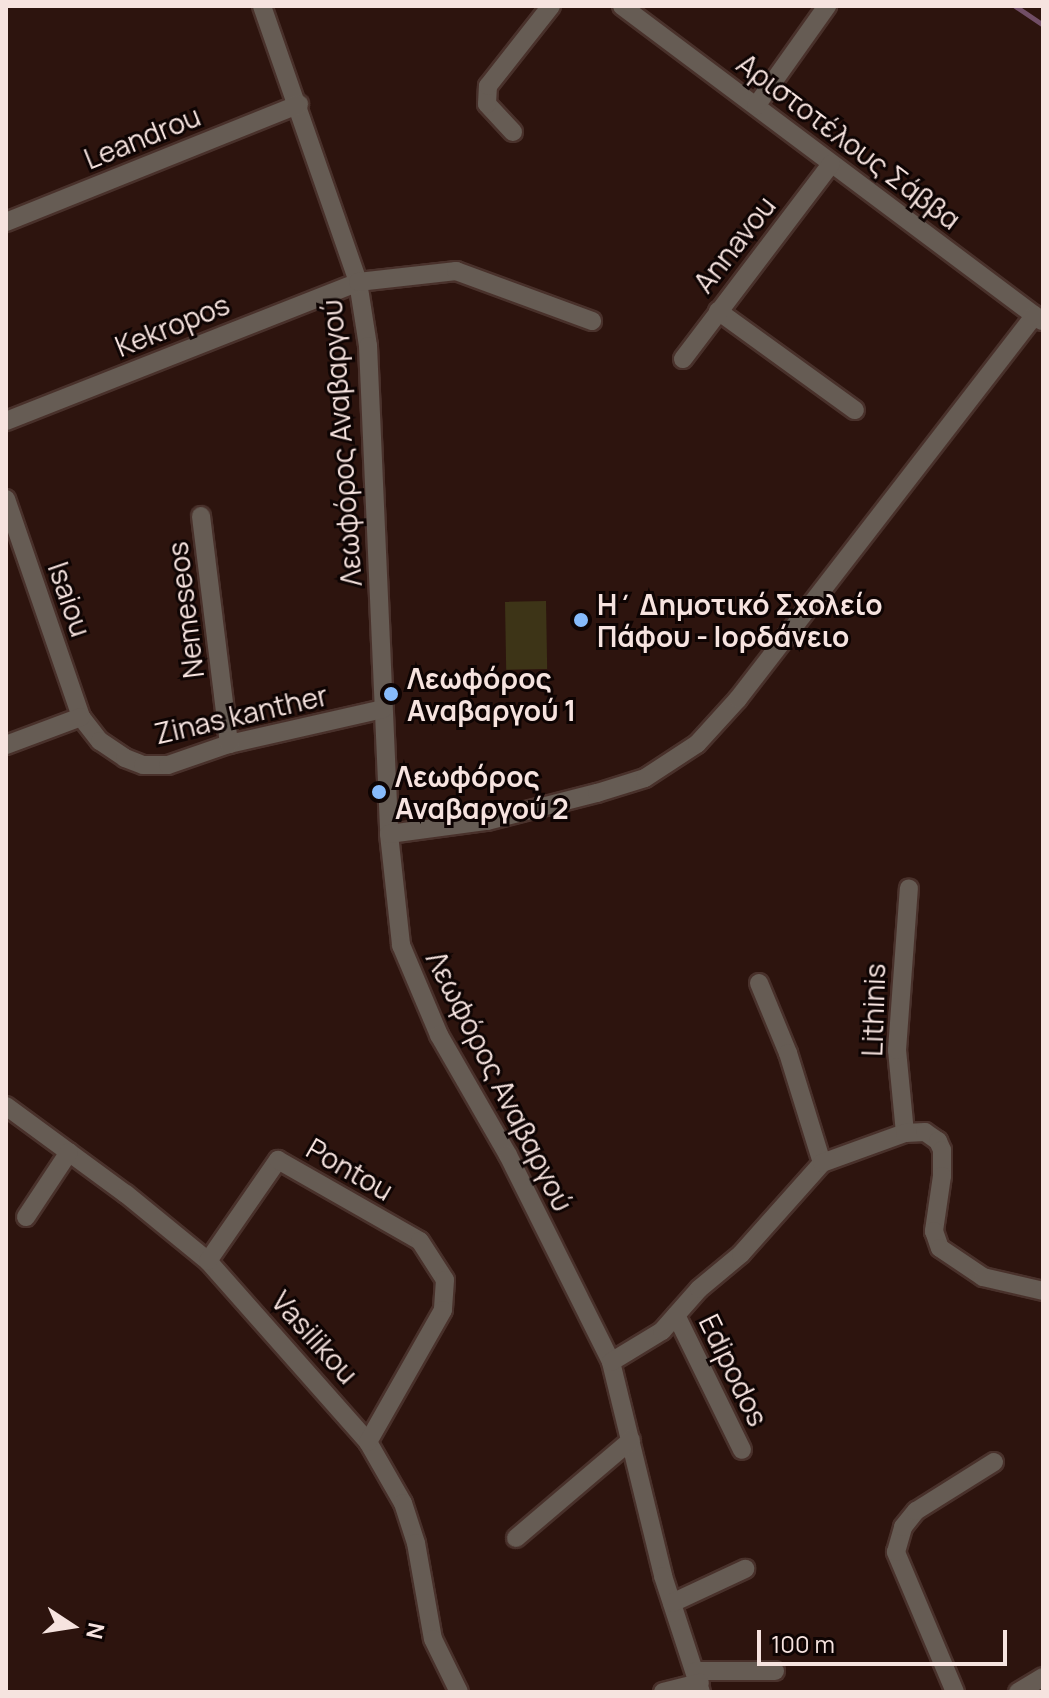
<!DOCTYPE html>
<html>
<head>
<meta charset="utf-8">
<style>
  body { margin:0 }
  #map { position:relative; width:1049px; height:1698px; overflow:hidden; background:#2d140e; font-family:Manrope,sans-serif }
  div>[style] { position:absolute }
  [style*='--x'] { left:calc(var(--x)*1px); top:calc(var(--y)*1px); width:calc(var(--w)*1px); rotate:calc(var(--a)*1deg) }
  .green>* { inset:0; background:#3d3417; transform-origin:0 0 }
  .stream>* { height:5px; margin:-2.5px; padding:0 2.5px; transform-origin:2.5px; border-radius:2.5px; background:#714e66 }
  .roads { filter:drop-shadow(2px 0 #49312b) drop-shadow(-2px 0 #49312b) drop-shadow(0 2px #49312b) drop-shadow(0 -2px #49312b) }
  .minor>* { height:18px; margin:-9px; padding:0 9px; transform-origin:9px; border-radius:9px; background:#665c54 }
  .dots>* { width:22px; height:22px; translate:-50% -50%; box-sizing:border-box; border:4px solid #0e0403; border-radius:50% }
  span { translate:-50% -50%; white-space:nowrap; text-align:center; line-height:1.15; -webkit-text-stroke:6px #0e0403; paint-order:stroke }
  .street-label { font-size:28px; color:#f6e3df }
  .poi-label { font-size:28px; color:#f6e3df; font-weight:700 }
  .left { translate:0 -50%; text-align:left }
  .frame { position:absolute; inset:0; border:8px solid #f6e3df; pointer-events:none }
  .north { position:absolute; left:32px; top:1586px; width:80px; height:80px; -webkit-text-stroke:6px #0e0403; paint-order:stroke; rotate:102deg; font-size:22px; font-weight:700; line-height:32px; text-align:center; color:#f6e3df }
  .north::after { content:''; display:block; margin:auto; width:28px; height:36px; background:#f6e3df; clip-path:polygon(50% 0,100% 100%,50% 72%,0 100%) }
  .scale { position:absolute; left:757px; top:1630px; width:250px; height:36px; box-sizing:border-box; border:4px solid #f6e3df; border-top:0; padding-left:10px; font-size:24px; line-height:28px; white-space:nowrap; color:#f6e3df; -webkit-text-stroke:6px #0e0403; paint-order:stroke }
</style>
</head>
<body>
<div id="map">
  <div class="green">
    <i style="left:546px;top:601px;width:68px;height:41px;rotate:89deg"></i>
  </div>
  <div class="stream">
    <i style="--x:1015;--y:6;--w:34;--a:34"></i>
  </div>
  <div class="roads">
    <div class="minor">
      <i style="--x:262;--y:6;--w:292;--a:70.8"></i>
      <i style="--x:358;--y:282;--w:65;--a:81.1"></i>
      <i style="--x:368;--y:346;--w:488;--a:87.5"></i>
      <i style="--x:389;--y:834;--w:112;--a:83.8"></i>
      <i style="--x:401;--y:945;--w:98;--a:67.1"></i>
      <i style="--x:439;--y:1035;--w:138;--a:60.1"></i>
      <i style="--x:508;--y:1155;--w:231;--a:63.5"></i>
      <i style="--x:611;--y:1362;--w:220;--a:76.3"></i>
      <i style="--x:663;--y:1576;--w:122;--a:71.9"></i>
      <i style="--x:622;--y:6;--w:525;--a:36.87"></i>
      <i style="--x:756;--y:106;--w:123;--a:-54.6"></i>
      <i style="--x:513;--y:132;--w:38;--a:-133"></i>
      <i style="--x:487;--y:104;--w:18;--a:-87"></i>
      <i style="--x:488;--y:86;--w:102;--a:-51.8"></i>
      <i style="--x:6;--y:222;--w:316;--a:-21.9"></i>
      <i style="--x:718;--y:311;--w:169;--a:35.9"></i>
      <i style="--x:683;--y:359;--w:245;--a:-52.8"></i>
      <i style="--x:6;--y:421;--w:378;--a:-21.5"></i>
      <i style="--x:358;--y:282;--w:99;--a:-6.4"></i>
      <i style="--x:456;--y:271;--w:145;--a:20.2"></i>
      <i style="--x:6;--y:499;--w:231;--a:71"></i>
      <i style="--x:81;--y:717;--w:31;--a:52"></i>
      <i style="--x:100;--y:741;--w:30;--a:34"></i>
      <i style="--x:125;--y:758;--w:19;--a:21"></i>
      <i style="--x:143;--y:765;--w:25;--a:0"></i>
      <i style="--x:168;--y:765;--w:65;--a:-19"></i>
      <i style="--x:229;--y:744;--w:158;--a:-12.8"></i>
      <i style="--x:201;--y:516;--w:230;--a:83"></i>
      <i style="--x:6;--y:745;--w:80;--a:-20.5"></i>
      <i style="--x:389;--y:834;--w:99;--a:-7.6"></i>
      <i style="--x:487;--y:821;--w:114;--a:-14.3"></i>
      <i style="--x:597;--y:793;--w:50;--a:-17.4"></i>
      <i style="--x:645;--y:778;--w:62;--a:-33.2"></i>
      <i style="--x:697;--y:744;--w:61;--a:-47.7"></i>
      <i style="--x:738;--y:699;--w:485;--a:-52.3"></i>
      <i style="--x:759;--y:983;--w:76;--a:67.5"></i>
      <i style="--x:788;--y:1053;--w:115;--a:72.8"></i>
      <i style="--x:6;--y:1106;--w:149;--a:36.3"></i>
      <i style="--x:126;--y:1194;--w:106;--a:39.3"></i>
      <i style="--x:208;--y:1261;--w:242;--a:48.5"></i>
      <i style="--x:368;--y:1442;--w:70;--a:60.2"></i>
      <i style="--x:403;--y:1503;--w:42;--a:72"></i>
      <i style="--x:416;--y:1543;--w:97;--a:80"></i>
      <i style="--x:433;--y:1639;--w:59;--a:63.9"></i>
      <i style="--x:905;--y:1133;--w:83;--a:-95.5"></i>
      <i style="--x:897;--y:1050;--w:162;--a:-85.8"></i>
      <i style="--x:26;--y:1217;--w:78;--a:-56.5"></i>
      <i style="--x:208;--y:1261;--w:123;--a:-55.3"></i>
      <i style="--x:278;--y:1160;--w:163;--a:29.7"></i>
      <i style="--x:420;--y:1241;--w:46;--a:57.3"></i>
      <i style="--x:445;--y:1280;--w:30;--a:94"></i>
      <i style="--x:443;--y:1310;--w:152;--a:119.6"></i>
      <i style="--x:676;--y:1315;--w:150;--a:63.9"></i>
      <i style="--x:611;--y:1362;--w:60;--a:-31.3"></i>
      <i style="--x:662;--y:1331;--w:56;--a:-48.6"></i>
      <i style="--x:699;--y:1289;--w:55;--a:-39.8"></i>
      <i style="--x:741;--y:1254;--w:122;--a:-48.3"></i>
      <i style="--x:822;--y:1163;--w:88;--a:-19.9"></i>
      <i style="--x:905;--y:1133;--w:20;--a:-3"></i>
      <i style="--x:925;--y:1132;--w:16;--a:35"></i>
      <i style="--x:938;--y:1141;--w:10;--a:66"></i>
      <i style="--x:942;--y:1150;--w:26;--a:90"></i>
      <i style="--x:942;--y:1176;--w:56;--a:98.3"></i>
      <i style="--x:934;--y:1231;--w:18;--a:71"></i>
      <i style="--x:940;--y:1248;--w:52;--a:34"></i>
      <i style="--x:983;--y:1277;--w:62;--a:13.1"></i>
      <i style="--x:516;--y:1538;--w:151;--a:-40.4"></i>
      <i style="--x:672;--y:1603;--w:81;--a:-25"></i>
      <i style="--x:696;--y:1671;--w:79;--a:0"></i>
      <i style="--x:663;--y:1692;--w:38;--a:-14"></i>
      <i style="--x:955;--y:1692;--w:152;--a:-112.9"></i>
      <i style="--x:896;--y:1552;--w:26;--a:-74"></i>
      <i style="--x:903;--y:1527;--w:21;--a:-51"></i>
      <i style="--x:916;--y:1511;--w:92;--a:-32.1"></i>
      <i style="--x:1018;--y:1692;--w:29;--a:-31"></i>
    </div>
  </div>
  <div class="dots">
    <i style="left:581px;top:620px;background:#87bbfb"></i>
    <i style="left:391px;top:694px;background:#87bbfb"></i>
    <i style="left:379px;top:792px;background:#87bbfb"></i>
  </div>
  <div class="street-label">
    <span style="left:142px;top:137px;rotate:-22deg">Leandrou</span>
    <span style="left:849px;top:141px;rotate:37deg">Αριστοτέλους Σάββα</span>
    <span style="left:734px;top:244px;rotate:-52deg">Annavou</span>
    <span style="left:172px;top:325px;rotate:-22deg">Kekropos</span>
    <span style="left:341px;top:443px;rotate:-94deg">Λεωφόρος Αναβαργού</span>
    <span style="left:70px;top:599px;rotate:71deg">Isaiou</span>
    <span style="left:185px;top:610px;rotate:-97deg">Nemeseos</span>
    <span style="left:241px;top:714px;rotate:-13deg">Zinas kanther</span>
    <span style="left:873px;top:1010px;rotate:-88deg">Lithinis</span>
    <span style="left:500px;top:1081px;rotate:63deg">Λεωφόρος Αναβαργού</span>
    <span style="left:350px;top:1169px;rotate:30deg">Pontou</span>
    <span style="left:315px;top:1337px;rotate:48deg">Vasilikou</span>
    <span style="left:734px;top:1370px;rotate:64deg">Edipodos</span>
  </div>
  <div class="poi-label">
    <span class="left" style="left:597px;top:620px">Η΄ Δημοτικό Σχολείο<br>Πάφου - Ιορδάνειο</span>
    <span class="left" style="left:407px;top:694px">Λεωφόρος<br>Αναβαργού 1</span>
    <span class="left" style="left:395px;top:792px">Λεωφόρος<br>Αναβαργού 2</span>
  </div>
  <div class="frame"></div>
  <div class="north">N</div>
  <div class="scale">100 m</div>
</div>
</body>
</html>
